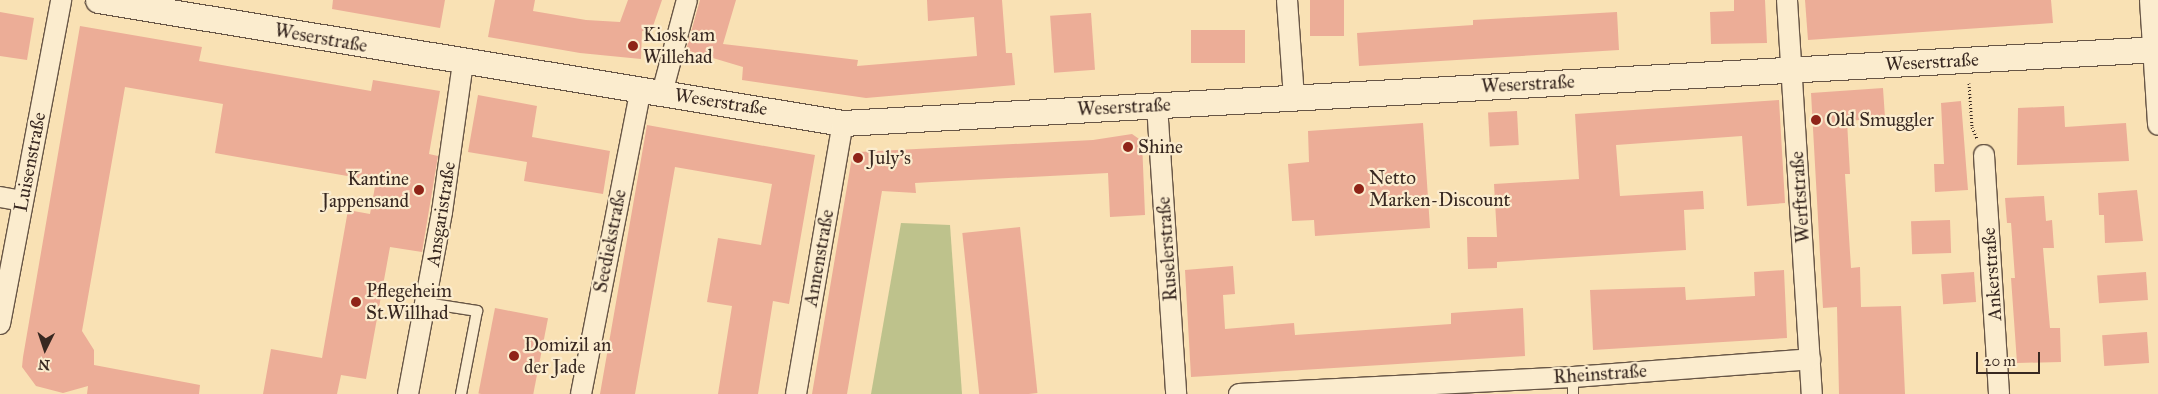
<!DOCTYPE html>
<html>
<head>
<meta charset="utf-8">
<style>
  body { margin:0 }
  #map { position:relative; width:2158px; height:394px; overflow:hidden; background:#f9e1b4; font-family:"IM FELL Great Primer",serif }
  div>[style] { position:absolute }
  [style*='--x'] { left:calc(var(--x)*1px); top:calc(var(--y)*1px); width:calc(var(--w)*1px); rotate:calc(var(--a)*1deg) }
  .green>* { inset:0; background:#bec28c }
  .building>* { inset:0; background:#ecad97; transform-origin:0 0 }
  .path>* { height:3px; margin-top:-1.5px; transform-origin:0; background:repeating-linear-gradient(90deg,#382821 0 1px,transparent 0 3.5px) }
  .roads { filter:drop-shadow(1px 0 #685646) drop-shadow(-1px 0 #685646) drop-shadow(0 1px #685646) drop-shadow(0 -1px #685646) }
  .service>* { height:10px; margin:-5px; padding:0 5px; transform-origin:5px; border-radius:5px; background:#fbecce }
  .minor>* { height:20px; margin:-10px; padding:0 10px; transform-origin:10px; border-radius:10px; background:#fbecce }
  .tertiary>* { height:25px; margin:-12.5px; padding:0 12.5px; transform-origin:12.5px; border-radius:12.5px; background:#fbecce }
  .dots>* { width:14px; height:14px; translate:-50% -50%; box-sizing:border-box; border:2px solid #fbecce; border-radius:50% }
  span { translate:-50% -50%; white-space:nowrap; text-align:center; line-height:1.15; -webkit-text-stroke:4.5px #fbecce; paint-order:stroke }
  .poi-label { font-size:19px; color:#382821 }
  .left { translate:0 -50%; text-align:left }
  .right { translate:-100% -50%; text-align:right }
  .street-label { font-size:19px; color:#382821 }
  .north { position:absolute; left:20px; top:324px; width:50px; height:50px; -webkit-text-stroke:4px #fbecce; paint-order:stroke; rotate:184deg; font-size:14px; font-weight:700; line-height:20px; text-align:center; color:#382821 }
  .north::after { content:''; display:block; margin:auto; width:18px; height:22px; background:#382821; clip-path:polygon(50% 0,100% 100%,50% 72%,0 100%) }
  .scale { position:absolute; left:1976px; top:352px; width:64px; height:22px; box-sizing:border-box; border:2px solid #382821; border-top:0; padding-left:6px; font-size:15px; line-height:18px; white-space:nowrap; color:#382821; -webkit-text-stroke:4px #fbecce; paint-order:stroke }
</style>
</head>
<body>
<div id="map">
  <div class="green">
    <i style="clip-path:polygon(901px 223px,950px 225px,962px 394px,871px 394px)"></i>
  </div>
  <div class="building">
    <i style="clip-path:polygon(333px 0,445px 0,440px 28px,332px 9px)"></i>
    <i style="clip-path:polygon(495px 0,535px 0,533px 11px,586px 20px,620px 22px,628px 0,662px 0,651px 32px,642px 31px,641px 59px,580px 53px,488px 37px)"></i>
    <i style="clip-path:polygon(700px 0,736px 0,723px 44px,858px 60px,857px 66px,977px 56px,974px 17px,928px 21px,927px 0,1002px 0,1006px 53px,1012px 53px,1015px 85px,866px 98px,742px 80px,743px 67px,686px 50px)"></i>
    <i style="left:1310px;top:0;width:34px;height:36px"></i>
    <i style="clip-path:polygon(1734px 0,1765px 0,1767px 43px,1711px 44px,1710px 12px,1734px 11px)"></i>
    <i style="clip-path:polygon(1805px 0,2051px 0,2053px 23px,1808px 40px)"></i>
    <i style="clip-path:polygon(0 12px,34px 18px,27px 60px,0 56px)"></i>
    <i style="clip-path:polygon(1617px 12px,1619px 50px,1359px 66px,1357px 33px,1473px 25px,1473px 20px)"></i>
    <i style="left:1091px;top:13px;width:57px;height:41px;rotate:86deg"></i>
    <i style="clip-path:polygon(80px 26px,202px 47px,199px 61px,371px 91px,373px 80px,440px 91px,429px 154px,438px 156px,422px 252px,390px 247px,366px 379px,341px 375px,337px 394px,263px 394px,271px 349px,322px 358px,348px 210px,370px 214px,376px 181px,215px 153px,223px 104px,125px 87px,82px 331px,94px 350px,94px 365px,200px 385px,199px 394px,87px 394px,88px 386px,63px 393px,36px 386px,22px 367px,23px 357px)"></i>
    <i style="left:1191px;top:30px;width:54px;height:33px"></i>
    <i style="clip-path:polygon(1883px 88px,1885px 118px,1847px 121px,1850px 174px,1845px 174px,1851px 268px,1860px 267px,1861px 307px,1901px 306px,1905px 394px,1839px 394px,1837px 307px,1823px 308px,1811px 93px)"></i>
    <i style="clip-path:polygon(478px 95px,537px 106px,532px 137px,610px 151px,603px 194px,524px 181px,527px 162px,468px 152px)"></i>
    <i style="clip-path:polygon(1779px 100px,1785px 203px,1747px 206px,1742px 136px,1616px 145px,1620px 196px,1703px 191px,1704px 209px,1684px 210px,1686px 250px,1497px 262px,1497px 268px,1468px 269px,1467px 237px,1497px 237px,1494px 184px,1579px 179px,1575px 114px)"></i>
    <i style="clip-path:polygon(1961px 101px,1968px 190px,1935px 192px,1934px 164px,1944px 164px,1941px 103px)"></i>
    <i style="clip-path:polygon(2064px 106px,2065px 127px,2126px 123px,2129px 161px,2017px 165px,2018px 108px)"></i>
    <i style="left:1517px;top:111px;width:34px;height:29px;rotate:87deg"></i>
    <i style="clip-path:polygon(1423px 123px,1430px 228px,1315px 236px,1314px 220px,1292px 221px,1288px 164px,1309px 162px,1308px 131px)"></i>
    <i style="clip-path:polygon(647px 125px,815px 155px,789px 304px,773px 301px,758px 394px,718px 394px,732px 306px,707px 302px,718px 238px,761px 245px,772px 184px,675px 167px,635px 394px,600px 394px)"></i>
    <i style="clip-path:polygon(1132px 134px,1142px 141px,1145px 215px,1110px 217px,1108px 173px,932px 182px,915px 183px,916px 193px,882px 191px,847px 394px,812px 394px,852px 157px,858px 152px,1093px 140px)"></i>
    <i style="clip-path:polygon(2137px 190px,2143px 241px,2105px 243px,2104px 215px,2099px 215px,2098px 193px)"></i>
    <i style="clip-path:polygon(2044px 196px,2046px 221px,2052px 220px,2054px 248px,2043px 248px,2050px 328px,2060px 328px,2061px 362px,2017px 363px,2011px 278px,2015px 278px,2011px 223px,2007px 223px,2005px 198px)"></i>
    <i style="left:1950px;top:220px;width:33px;height:39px;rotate:88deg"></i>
    <i style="left:1020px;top:227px;width:167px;height:58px;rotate:84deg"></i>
    <i style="clip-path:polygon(1233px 266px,1235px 294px,1223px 295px,1225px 329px,1294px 323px,1295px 335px,1451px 324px,1451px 313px,1523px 308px,1525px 356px,1191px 377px,1185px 270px)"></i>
    <i style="clip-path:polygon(1784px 270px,1787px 338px,1593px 350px,1590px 290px,1685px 287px,1686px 300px,1755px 296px,1754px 272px)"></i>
    <i style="left:1974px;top:272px;width:30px;height:33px;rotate:86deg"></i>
    <i style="left:2146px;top:272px;width:28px;height:49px;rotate:86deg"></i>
    <i style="left:495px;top:308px;width:54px;height:87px;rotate:11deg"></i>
    <i style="left:2147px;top:332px;width:31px;height:45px;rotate:86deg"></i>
  </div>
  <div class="path">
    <i style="--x:1969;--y:83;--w:44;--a:86.1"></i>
    <i style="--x:1972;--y:127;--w:12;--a:66"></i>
  </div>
  <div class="roads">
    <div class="service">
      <i style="--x:426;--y:303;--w:52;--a:8.9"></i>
      <i style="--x:477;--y:311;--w:85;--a:100.9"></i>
      <i style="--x:1573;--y:377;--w:17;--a:90"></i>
    </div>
    <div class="minor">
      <i style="--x:1287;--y:0;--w:97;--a:85.9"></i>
      <i style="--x:1787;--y:0;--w:395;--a:86.4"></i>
      <i style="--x:2150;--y:0;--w:125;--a:86.3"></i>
      <i style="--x:662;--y:93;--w:96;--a:-75"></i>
      <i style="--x:1157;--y:105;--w:290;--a:86.2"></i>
      <i style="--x:1984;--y:155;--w:239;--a:86.4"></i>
      <i style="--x:0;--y:197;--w:23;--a:10"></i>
      <i style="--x:0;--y:324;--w:330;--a:-79.3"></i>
      <i style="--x:408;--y:394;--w:185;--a:-79.4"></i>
      <i style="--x:442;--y:212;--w:151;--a:-82"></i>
      <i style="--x:581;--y:394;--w:311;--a:-78.9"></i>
      <i style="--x:796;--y:394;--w:275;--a:-80.2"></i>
      <i style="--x:1239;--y:394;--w:334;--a:-2.9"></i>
      <i style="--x:1573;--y:377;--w:238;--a:-4.3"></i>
    </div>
    <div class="tertiary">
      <i style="--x:98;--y:0;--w:755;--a:9.38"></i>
      <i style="--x:843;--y:123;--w:1317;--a:-3.22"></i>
    </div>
  </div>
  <div class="dots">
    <i style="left:633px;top:46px;background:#8f2418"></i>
    <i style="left:1816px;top:120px;background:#8f2418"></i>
    <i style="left:1128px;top:147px;background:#8f2418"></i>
    <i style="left:858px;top:158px;background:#8f2418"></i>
    <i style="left:1359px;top:189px;background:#8f2418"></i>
    <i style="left:419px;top:190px;background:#8f2418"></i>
    <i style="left:356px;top:302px;background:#8f2418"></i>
    <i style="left:514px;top:356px;background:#8f2418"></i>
  </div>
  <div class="poi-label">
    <span class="left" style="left:643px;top:46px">Kiosk am<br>Willehad</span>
    <span class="left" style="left:1826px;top:120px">Old Smuggler</span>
    <span class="left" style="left:1138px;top:147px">Shine</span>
    <span class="left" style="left:868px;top:158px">July's</span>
    <span class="left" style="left:1369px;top:189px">Netto<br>Marken-Discount</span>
    <span class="right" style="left:409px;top:190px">Kantine<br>Jappensand</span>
    <span class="left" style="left:366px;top:302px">Pflegeheim<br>St.Willhad</span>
    <span class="left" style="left:524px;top:356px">Domizil an<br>der Jade</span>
  </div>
  <div class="street-label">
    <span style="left:321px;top:38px;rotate:10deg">Weserstraße</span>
    <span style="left:1932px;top:62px;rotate:-3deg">Weserstraße</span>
    <span style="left:1528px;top:84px;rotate:-3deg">Weserstraße</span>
    <span style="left:721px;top:102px;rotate:9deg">Weserstraße</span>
    <span style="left:1124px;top:107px;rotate:-3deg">Weserstraße</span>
    <span style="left:30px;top:162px;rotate:-79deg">Luisenstraße</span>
    <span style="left:1800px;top:197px;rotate:-94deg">Werftstraße</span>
    <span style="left:441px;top:214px;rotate:-81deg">Ansgaristraße</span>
    <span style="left:610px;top:241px;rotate:-79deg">Seediekstraße</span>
    <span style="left:1167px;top:249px;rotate:-94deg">Ruselerstraße</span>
    <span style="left:819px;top:258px;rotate:-80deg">Annenstraße</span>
    <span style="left:1992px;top:274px;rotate:-94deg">Ankerstraße</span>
    <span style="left:1600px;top:374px;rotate:-4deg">Rheinstraße</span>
  </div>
  <div class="north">N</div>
  <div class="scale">20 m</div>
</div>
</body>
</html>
